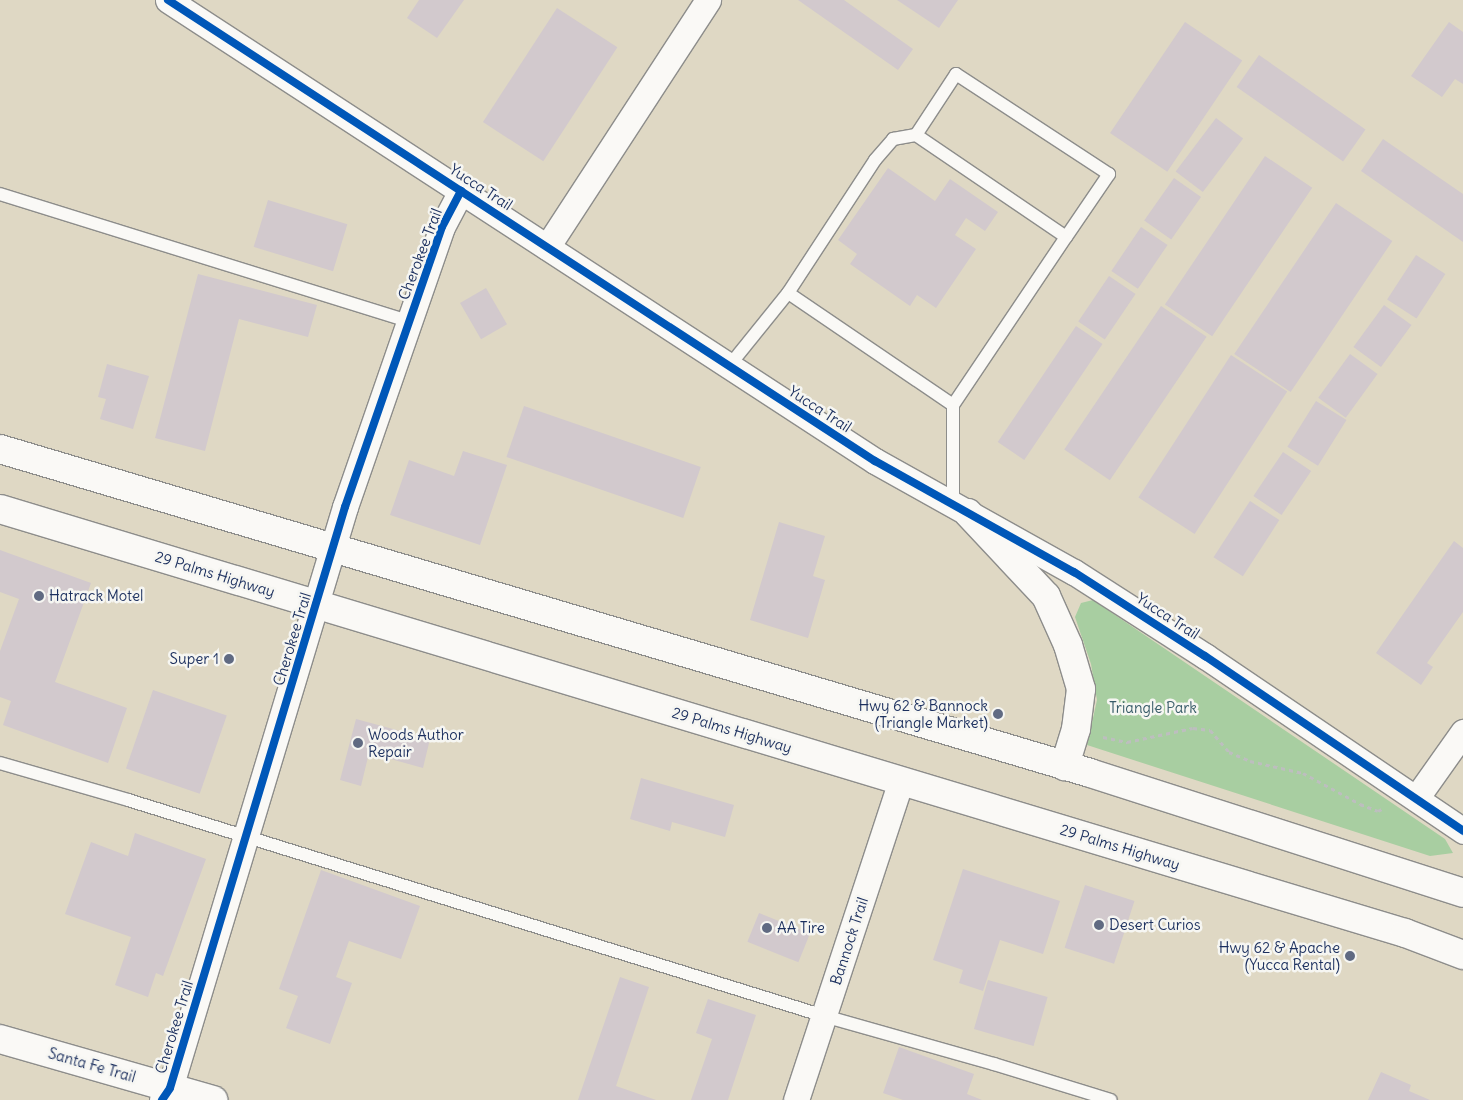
<!DOCTYPE html>
<html>
<head>
<meta charset="utf-8">
<style>
  body { margin:0 }
  #map { position:relative; width:1463px; height:1100px; overflow:hidden; background:#dfd8c4; font-family:Delius,sans-serif }
  div>[style] { position:absolute }
  [style*='--x'] { left:calc(var(--x)*1px); top:calc(var(--y)*1px); width:calc(var(--w)*1px); rotate:calc(var(--a)*1deg) }
  .green>* { inset:0; background:#a8cea1 }
  .building>* { inset:0; background:#d2c9cd; transform-origin:0 0 }
  .path>* { height:3px; margin-top:-1.5px; transform-origin:0; background:repeating-linear-gradient(90deg,#bdbebf 0 4px,transparent 0 8px) }
  .roads { filter:drop-shadow(1px 0 #8d8d8b) drop-shadow(-1px 0 #8d8d8b) drop-shadow(0 1px #8d8d8b) drop-shadow(0 -1px #8d8d8b) }
  .lane>* { height:12px; margin:-6px; padding:0 6px; transform-origin:6px; border-radius:6px; background:#faf9f6 }
  .street>* { height:25px; margin:-12.5px; padding:0 12.5px; transform-origin:12.5px; border-radius:12.5px; background:#faf9f6 }
  .secondary>* { height:28px; margin:-14px; padding:0 14px; transform-origin:14px; border-radius:14px; background:#faf9f6 }
  .primary>* { height:28px; margin:-14px; padding:0 14px; transform-origin:14px; border-radius:14px; background:#faf9f6 }
  .cycleway>* { height:8px; margin:-4px; padding:0 4px; transform-origin:4px; border-radius:4px; background:#0057b8 }
  .dots>* { width:14px; height:14px; translate:-50% -50%; box-sizing:border-box; border:2px solid #f6f6f2; border-radius:50% }
  span { translate:-50% -50%; white-space:nowrap; text-align:center; line-height:1.15; -webkit-text-stroke:5px #f6f6f2; paint-order:stroke }
  .street-label { font-size:15px; color:#1b2f5e }
  .poi-label { font-size:15px; color:#1b2f5e }
  .left { translate:0 -50%; text-align:left }
  .right { translate:-100% -50%; text-align:right }
  .park-label { font-size:15px; color:#385c69 }
</style>
</head>
<body>
<div id="map">
  <div class="green">
    <i style="clip-path:polygon(1093px 600px,1445px 839px,1453px 853px,1430px 856px,1087px 745px,1097px 700px,1091px 664px,1075px 617px,1081px 603px)"></i>
  </div>
  <div class="building">
    <i style="clip-path:polygon(419px 0,464px 0,437px 38px,407px 18px)"></i>
    <i style="clip-path:polygon(798px 0,844px 0,913px 49px,898px 70px)"></i>
    <i style="clip-path:polygon(897px 0,958px 0,939px 28px)"></i>
    <i style="left:557px;top:8px;width:72px;height:136px;rotate:33deg"></i>
    <i style="left:1185px;top:22px;width:69px;height:134px;rotate:34deg"></i>
    <i style="clip-path:polygon(1449px 22px,1463px 32px,1463px 84px,1455px 79px,1442px 97px,1411px 76px)"></i>
    <i style="left:1259px;top:55px;width:130px;height:39px;rotate:35deg"></i>
    <i style="left:1216px;top:118px;width:34px;height:67px;rotate:37deg"></i>
    <i style="clip-path:polygon(1383px 139px,1463px 194px,1463px 242px,1361px 171px)"></i>
    <i style="left:1265px;top:156px;width:57px;height:179px;rotate:34deg"></i>
    <i style="clip-path:polygon(888px 168px,935px 201px,950px 179px,998px 212px,985px 231px,966px 218px,955px 235px,976px 249px,936px 308px,917px 295px,910px 306px,850px 264px,857px 254px,838px 240px)"></i>
    <i style="left:1174px;top:178px;width:33px;height:52px;rotate:35deg"></i>
    <i style="left:268px;top:200px;width:83px;height:49px;rotate:17deg"></i>
    <i style="left:1336px;top:203px;width:68px;height:182px;rotate:34deg"></i>
    <i style="left:1141px;top:227px;width:32px;height:53px;rotate:34deg"></i>
    <i style="left:1416px;top:255px;width:35px;height:53px;rotate:33deg"></i>
    <i style="clip-path:polygon(198px 274px,317px 305px,308px 337px,239px 319px,205px 451px,155px 438px)"></i>
    <i style="left:1109px;top:276px;width:32px;height:55px;rotate:34deg"></i>
    <i style="left:486px;top:288px;width:42px;height:30px;rotate:60deg"></i>
    <i style="left:1384px;top:305px;width:34px;height:52px;rotate:36deg"></i>
    <i style="left:1161px;top:306px;width:55px;height:173px;rotate:34deg"></i>
    <i style="left:1076px;top:326px;width:32px;height:140px;rotate:34deg"></i>
    <i style="left:1350px;top:354px;width:34px;height:54px;rotate:36deg"></i>
    <i style="left:1231px;top:355px;width:67px;height:170px;rotate:33deg"></i>
    <i style="clip-path:polygon(107px 364px,149px 376px,133px 429px,100px 419px,106px 399px,98px 397px)"></i>
    <i style="left:1316px;top:401px;width:36px;height:54px;rotate:32deg"></i>
    <i style="left:524px;top:406px;width:187px;height:54px;rotate:19deg"></i>
    <i style="clip-path:polygon(463px 451px,507px 465px,480px 545px,390px 515px,409px 460px,454px 476px)"></i>
    <i style="left:1283px;top:452px;width:34px;height:53px;rotate:34deg"></i>
    <i style="left:1250px;top:501px;width:35px;height:67px;rotate:33deg"></i>
    <i style="clip-path:polygon(779px 522px,825px 536px,813px 576px,825px 580px,808px 638px,750px 620px)"></i>
    <i style="clip-path:polygon(1454px 541px,1463px 548px,1463px 612px,1427px 663px,1433px 667px,1421px 685px,1376px 653px)"></i>
    <i style="clip-path:polygon(0 550px,91px 583px,55px 682px,127px 708px,108px 763px,3px 725px,11px 701px,0 697px,0 651px,19px 599px,0 592px)"></i>
    <i style="left:153px;top:690px;width:78px;height:83px;rotate:19deg"></i>
    <i style="clip-path:polygon(356px 719px,430px 739px,423px 768px,369px 753px,361px 786px,340px 780px)"></i>
    <i style="clip-path:polygon(641px 778px,734px 805px,725px 837px,672px 822px,670px 831px,630px 819px)"></i>
    <i style="clip-path:polygon(135px 833px,206px 859px,163px 976px,156px 973px,148px 997px,115px 985px,131px 937px,65px 914px,91px 842px,128px 856px)"></i>
    <i style="clip-path:polygon(963px 869px,1060px 901px,1043px 954px,1000px 940px,983px 991px,959px 983px,963px 970px,933px 960px)"></i>
    <i style="clip-path:polygon(321px 870px,420px 906px,401px 959px,349px 941px,336px 977px,352px 983px,330px 1044px,286px 1028px,298px 996px,279px 989px)"></i>
    <i style="left:1085px;top:885px;width:52px;height:66px;rotate:18deg"></i>
    <i style="left:759px;top:913px;width:55px;height:31px;rotate:22deg"></i>
    <i style="clip-path:polygon(620px 977px,649px 987px,616px 1086px,656px 1100px,578px 1100px)"></i>
    <i style="left:988px;top:980px;width:62px;height:51px;rotate:16deg"></i>
    <i style="clip-path:polygon(708px 999px,756px 1015px,728px 1100px,691px 1100px,712px 1039px,696px 1033px)"></i>
    <i style="clip-path:polygon(899px 1047px,974px 1074px,967px 1094px,982px 1100px,903px 1100px,883px 1093px)"></i>
    <i style="clip-path:polygon(1381px 1072px,1411px 1085px,1409px 1091px,1430px 1100px,1368px 1100px)"></i>
  </div>
  <div class="path">
    <i style="--x:1103;--y:737;--w:25;--a:12"></i>
    <i style="--x:1127;--y:742;--w:67;--a:-12"></i>
    <i style="--x:1193;--y:728;--w:17;--a:7"></i>
    <i style="--x:1210;--y:730;--w:29;--a:49"></i>
    <i style="--x:1229;--y:752;--w:23;--a:23"></i>
    <i style="--x:1250;--y:761;--w:54;--a:12.8"></i>
    <i style="--x:1303;--y:773;--w:65;--a:28.5"></i>
    <i style="--x:1360;--y:804;--w:19;--a:21"></i>
    <i style="--x:1378;--y:811;--w:4;--a:-27"></i>
  </div>
  <div class="roads">
    <div class="lane">
      <i style="--x:916;--y:135;--w:73;--a:-56.7"></i>
      <i style="--x:956;--y:74;--w:183;--a:33.2"></i>
      <i style="--x:1109;--y:174;--w:76;--a:124.3"></i>
      <i style="--x:0;--y:194;--w:428;--a:17.3"></i>
      <i style="--x:729;--y:366;--w:94;--a:-51.1"></i>
      <i style="--x:788;--y:293;--w:159;--a:-56.8"></i>
      <i style="--x:875;--y:160;--w:28;--a:-49"></i>
      <i style="--x:893;--y:139;--w:23;--a:-10"></i>
      <i style="--x:916;--y:135;--w:181;--a:34.2"></i>
      <i style="--x:1066;--y:237;--w:202;--a:123.9"></i>
      <i style="--x:953;--y:405;--w:199;--a:-145.8"></i>
      <i style="--x:953;--y:405;--w:99;--a:90"></i>
      <i style="--x:0;--y:763;--w:133;--a:16.1"></i>
      <i style="--x:128;--y:800;--w:729;--a:17.24"></i>
      <i style="--x:824;--y:1016;--w:177;--a:15.8"></i>
      <i style="--x:994;--y:1064;--w:122;--a:17.1"></i>
    </div>
    <div class="street">
      <i style="--x:168;--y:0;--w:844;--a:33.11"></i>
      <i style="--x:875;--y:461;--w:228;--a:29.2"></i>
      <i style="--x:1074;--y:572;--w:156;--a:32.7"></i>
      <i style="--x:1205;--y:656;--w:312;--a:34.1"></i>
      <i style="--x:547;--y:247;--w:295;--a:-56.9"></i>
      <i style="--x:1417;--y:797;--w:80;--a:-54.7"></i>
      <i style="--x:162;--y:1100;--w:14;--a:-56"></i>
      <i style="--x:170;--y:1088;--w:607;--a:-73.24"></i>
      <i style="--x:345;--y:507;--w:296;--a:-70.9"></i>
      <i style="--x:442;--y:227;--w:41;--a:-62.2"></i>
      <i style="--x:796;--y:1100;--w:336;--a:-71.8"></i>
    </div>
    <div class="secondary">
      <i style="--x:0;--y:1039;--w:222;--a:16"></i>
    </div>
    <div class="primary">
      <i style="--x:0;--y:449;--w:1137;--a:16.55"></i>
      <i style="--x:1090;--y:773;--w:392;--a:17.8"></i>
      <i style="--x:0;--y:509;--w:1468;--a:16.79"></i>
      <i style="--x:1405;--y:933;--w:62;--a:20.8"></i>
      <i style="--x:968;--y:513;--w:114;--a:46.8"></i>
      <i style="--x:1046;--y:596;--w:54;--a:65.8"></i>
      <i style="--x:1068;--y:645;--w:46;--a:73.5"></i>
      <i style="--x:1081;--y:689;--w:40;--a:97.1"></i>
      <i style="--x:1076;--y:729;--w:39;--a:107"></i>
    </div>
  </div>
  <div class="cycleway">
    <i style="--x:168;--y:0;--w:844;--a:33.11"></i>
    <i style="--x:875;--y:461;--w:228;--a:29.2"></i>
    <i style="--x:1074;--y:572;--w:156;--a:32.7"></i>
    <i style="--x:1205;--y:656;--w:312;--a:34.1"></i>
    <i style="--x:162;--y:1100;--w:14;--a:-56"></i>
    <i style="--x:170;--y:1088;--w:607;--a:-73.24"></i>
    <i style="--x:345;--y:507;--w:296;--a:-70.9"></i>
    <i style="--x:442;--y:227;--w:41;--a:-62.2"></i>
  </div>
  <div class="dots">
    <i style="left:39px;top:596px;background:#606a82"></i>
    <i style="left:229px;top:659px;background:#606a82"></i>
    <i style="left:998px;top:714px;background:#606a82"></i>
    <i style="left:358px;top:743px;background:#606a82"></i>
    <i style="left:1099px;top:925px;background:#606a82"></i>
    <i style="left:767px;top:928px;background:#606a82"></i>
    <i style="left:1350px;top:956px;background:#606a82"></i>
  </div>
  <div class="street-label">
    <span style="left:481px;top:187px;rotate:33deg">Yucca Trail</span>
    <span style="left:420px;top:254px;rotate:-69deg">Cherokee Trail</span>
    <span style="left:820px;top:409px;rotate:33deg">Yucca Trail</span>
    <span style="left:215px;top:574px;rotate:17deg">29 Palms Highway</span>
    <span style="left:1168px;top:616px;rotate:33deg">Yucca Trail</span>
    <span style="left:292px;top:639px;rotate:-73deg">Cherokee Trail</span>
    <span style="left:732px;top:730px;rotate:17deg">29 Palms Highway</span>
    <span style="left:1120px;top:847px;rotate:17deg">29 Palms Highway</span>
    <span style="left:849px;top:941px;rotate:-72deg">Bannock Trail</span>
    <span style="left:174px;top:1027px;rotate:-73deg">Cherokee Trail</span>
    <span style="left:92px;top:1065px;rotate:16deg">Santa Fe Trail</span>
  </div>
  <div class="poi-label">
    <span class="left" style="left:49px;top:596px">Hatrack Motel</span>
    <span class="right" style="left:219px;top:659px">Super 1</span>
    <span class="right" style="left:988px;top:714px">Hwy 62 &amp; Bannock<br>(Triangle Market)</span>
    <span class="left" style="left:368px;top:743px">Woods Author<br>Repair</span>
    <span class="left" style="left:1109px;top:925px">Desert Curios</span>
    <span class="left" style="left:777px;top:928px">AA Tire</span>
    <span class="right" style="left:1340px;top:956px">Hwy 62 &amp; Apache<br>(Yucca Rental)</span>
  </div>
  <div class="park-label">
    <span style="left:1153px;top:708px">Triangle Park</span>
  </div>
</div>
</body>
</html>
